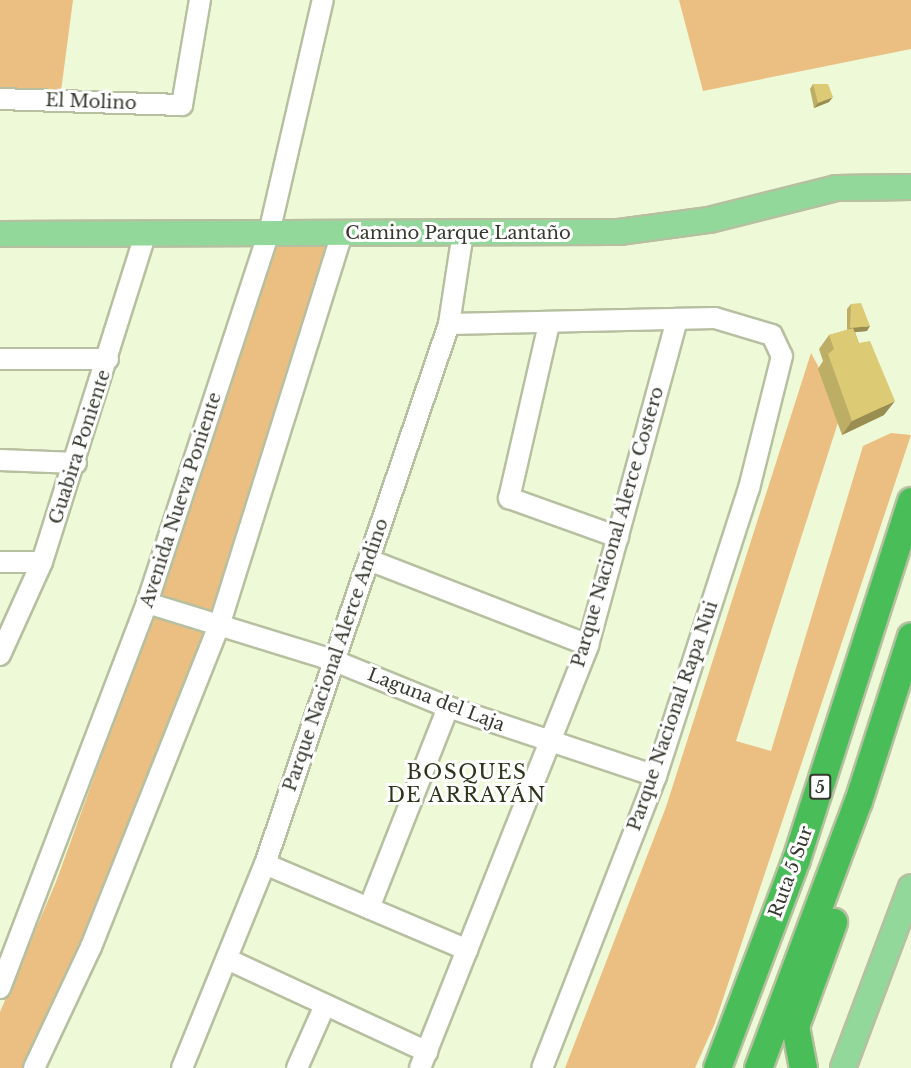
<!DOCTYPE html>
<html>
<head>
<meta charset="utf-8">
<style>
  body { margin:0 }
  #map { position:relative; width:911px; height:1068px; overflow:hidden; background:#eef9d8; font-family:"Libre Baskerville",serif }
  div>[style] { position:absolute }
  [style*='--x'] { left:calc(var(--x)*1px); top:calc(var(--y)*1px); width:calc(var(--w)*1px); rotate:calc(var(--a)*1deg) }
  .green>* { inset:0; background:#ebbe82 }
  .roads { filter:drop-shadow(2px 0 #b6c0a1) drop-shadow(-2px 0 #b6c0a1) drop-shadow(0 2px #b6c0a1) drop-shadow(0 -2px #b6c0a1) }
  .minor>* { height:20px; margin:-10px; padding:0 10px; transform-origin:10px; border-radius:10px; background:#fff }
  .major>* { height:24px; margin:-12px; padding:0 12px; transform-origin:12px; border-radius:12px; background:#92d89b }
  .highway>* { height:27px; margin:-13.5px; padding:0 13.5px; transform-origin:13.5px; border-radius:13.5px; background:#49be58 }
  .wall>* { inset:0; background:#bdae65 }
  .shaded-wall>* { inset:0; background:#9a8d52 }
  .building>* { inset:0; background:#dcca75 }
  span { translate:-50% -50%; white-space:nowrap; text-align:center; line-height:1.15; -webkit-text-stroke:6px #fff; paint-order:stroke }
  .shield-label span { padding:2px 4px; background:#fff; border:2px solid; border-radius:4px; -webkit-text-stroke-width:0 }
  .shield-label { font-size:16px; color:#363a2e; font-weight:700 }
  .street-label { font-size:18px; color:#363a2e }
  .neighbourhood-label { font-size:20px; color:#2d341a; letter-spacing:1.5px }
</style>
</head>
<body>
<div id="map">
  <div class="green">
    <i style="clip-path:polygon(0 0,73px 0,61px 91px,0 93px)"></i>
    <i style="clip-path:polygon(679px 0,911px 0,911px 49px,703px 91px)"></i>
    <i style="clip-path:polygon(332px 243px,208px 631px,110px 879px,25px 1068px,0 1068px,0 1012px,56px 882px,160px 595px,274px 244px)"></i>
    <i style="clip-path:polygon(811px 353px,842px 410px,736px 741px,771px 751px,863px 446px,891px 433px,911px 435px,715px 1023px,695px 1068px,565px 1068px,666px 807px)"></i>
  </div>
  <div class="roads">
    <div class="minor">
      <i style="--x:0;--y:99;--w:182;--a:1.9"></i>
      <i style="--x:182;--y:105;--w:107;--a:-80.3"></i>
      <i style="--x:449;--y:324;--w:266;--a:-1.3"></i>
      <i style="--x:715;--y:318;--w:59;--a:16.6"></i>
      <i style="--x:772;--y:335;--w:23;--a:65"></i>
      <i style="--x:782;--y:356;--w:136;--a:104"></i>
      <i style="--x:749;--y:488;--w:303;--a:107.9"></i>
      <i style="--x:656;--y:776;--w:313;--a:111.3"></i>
      <i style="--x:549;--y:324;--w:179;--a:102.9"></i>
      <i style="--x:509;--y:498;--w:116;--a:19.7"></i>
      <i style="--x:0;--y:359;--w:108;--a:0"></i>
      <i style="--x:0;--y:460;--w:76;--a:2.3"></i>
      <i style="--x:369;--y:560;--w:235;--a:21.2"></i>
      <i style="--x:0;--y:562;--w:42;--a:0"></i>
      <i style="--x:147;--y:603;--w:197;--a:17.1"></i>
      <i style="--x:335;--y:661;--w:122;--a:22.2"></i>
      <i style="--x:448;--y:707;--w:219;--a:18.4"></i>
      <i style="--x:0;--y:655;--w:102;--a:-65.7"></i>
      <i style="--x:42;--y:562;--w:345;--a:-72.5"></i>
      <i style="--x:265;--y:864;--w:220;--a:23"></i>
      <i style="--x:369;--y:908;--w:216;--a:-68.5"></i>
      <i style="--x:227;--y:959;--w:221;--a:24.9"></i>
      <i style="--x:0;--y:988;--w:412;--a:-69.1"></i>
      <i style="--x:147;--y:603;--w:390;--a:-71.8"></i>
      <i style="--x:269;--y:233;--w:239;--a:-77"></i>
      <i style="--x:34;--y:1068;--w:134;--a:-64.8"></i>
      <i style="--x:91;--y:947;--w:346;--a:-68.3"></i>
      <i style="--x:219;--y:626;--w:411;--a:-72.6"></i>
      <i style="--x:182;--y:1068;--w:220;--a:-67.9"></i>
      <i style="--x:265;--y:864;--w:570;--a:-71.18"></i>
      <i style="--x:449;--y:324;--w:92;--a:-81.3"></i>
      <i style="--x:297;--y:1068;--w:69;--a:-66"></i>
      <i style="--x:420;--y:1068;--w:455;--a:-68.3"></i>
      <i style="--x:588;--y:645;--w:338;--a:-74.7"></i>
    </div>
    <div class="major">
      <i style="--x:0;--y:234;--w:619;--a:-0.19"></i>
      <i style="--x:619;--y:232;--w:91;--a:-7.6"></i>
      <i style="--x:709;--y:220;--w:131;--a:-14.1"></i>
      <i style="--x:836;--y:188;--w:75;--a:-0.8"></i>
      <i style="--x:843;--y:1068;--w:193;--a:-69.4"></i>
    </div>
    <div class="highway">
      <i style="--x:717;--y:1068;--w:223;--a:-69.3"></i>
      <i style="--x:796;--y:859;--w:376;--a:-72.2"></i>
      <i style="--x:758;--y:1068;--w:285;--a:-69.5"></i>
      <i style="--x:858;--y:801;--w:173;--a:-72.2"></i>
      <i style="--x:803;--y:1068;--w:43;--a:-100.8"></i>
      <i style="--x:795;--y:1026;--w:111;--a:-69.9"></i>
    </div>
  </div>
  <div class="wall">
    <i style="clip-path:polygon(813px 84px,829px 102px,814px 108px,810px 89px)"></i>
    <i style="clip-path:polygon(851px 304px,867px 331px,855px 332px,884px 415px,842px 435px,818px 369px,823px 361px,819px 349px,829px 335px,847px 330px,847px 309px)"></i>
  </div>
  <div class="shaded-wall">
    <i style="clip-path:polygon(833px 97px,829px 102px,814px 108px,818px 103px)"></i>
    <i style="clip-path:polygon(870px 326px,867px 331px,847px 333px,850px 328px)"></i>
    <i style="clip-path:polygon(895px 401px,884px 415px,842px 435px,852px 421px)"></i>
  </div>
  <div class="building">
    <i style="clip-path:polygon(813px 84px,828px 84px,833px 97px,818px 103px)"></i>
    <i style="clip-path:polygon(861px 303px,870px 326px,850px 328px,851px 304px)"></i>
    <i style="clip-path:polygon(853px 328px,859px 343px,870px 341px,895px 401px,852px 421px,828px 354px,834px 349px,829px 335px)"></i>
  </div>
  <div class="shield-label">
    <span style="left:820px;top:787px">5</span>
  </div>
  <div class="street-label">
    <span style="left:91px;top:102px;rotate:2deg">El Molino</span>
    <span style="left:458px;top:233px">Camino Parque Lantaño</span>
    <span style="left:80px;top:447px;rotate:-72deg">Guabira Poniente</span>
    <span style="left:181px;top:500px;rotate:-72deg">Avenida Nueva Poniente</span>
    <span style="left:618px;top:527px;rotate:-74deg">Parque Nacional Alerce Costero</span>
    <span style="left:336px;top:655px;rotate:-71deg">Parque Nacional Alerce Andino</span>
    <span style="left:436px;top:700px;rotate:21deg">Laguna del Laja</span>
    <span style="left:673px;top:716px;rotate:-71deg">Parque Nacional Rapa Nui</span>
    <span style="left:791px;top:872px;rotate:-70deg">Ruta 5 Sur</span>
  </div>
  <div class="neighbourhood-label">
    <span style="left:467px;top:784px">BOSQUES<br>DE ARRAYÁN</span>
  </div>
</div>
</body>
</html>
